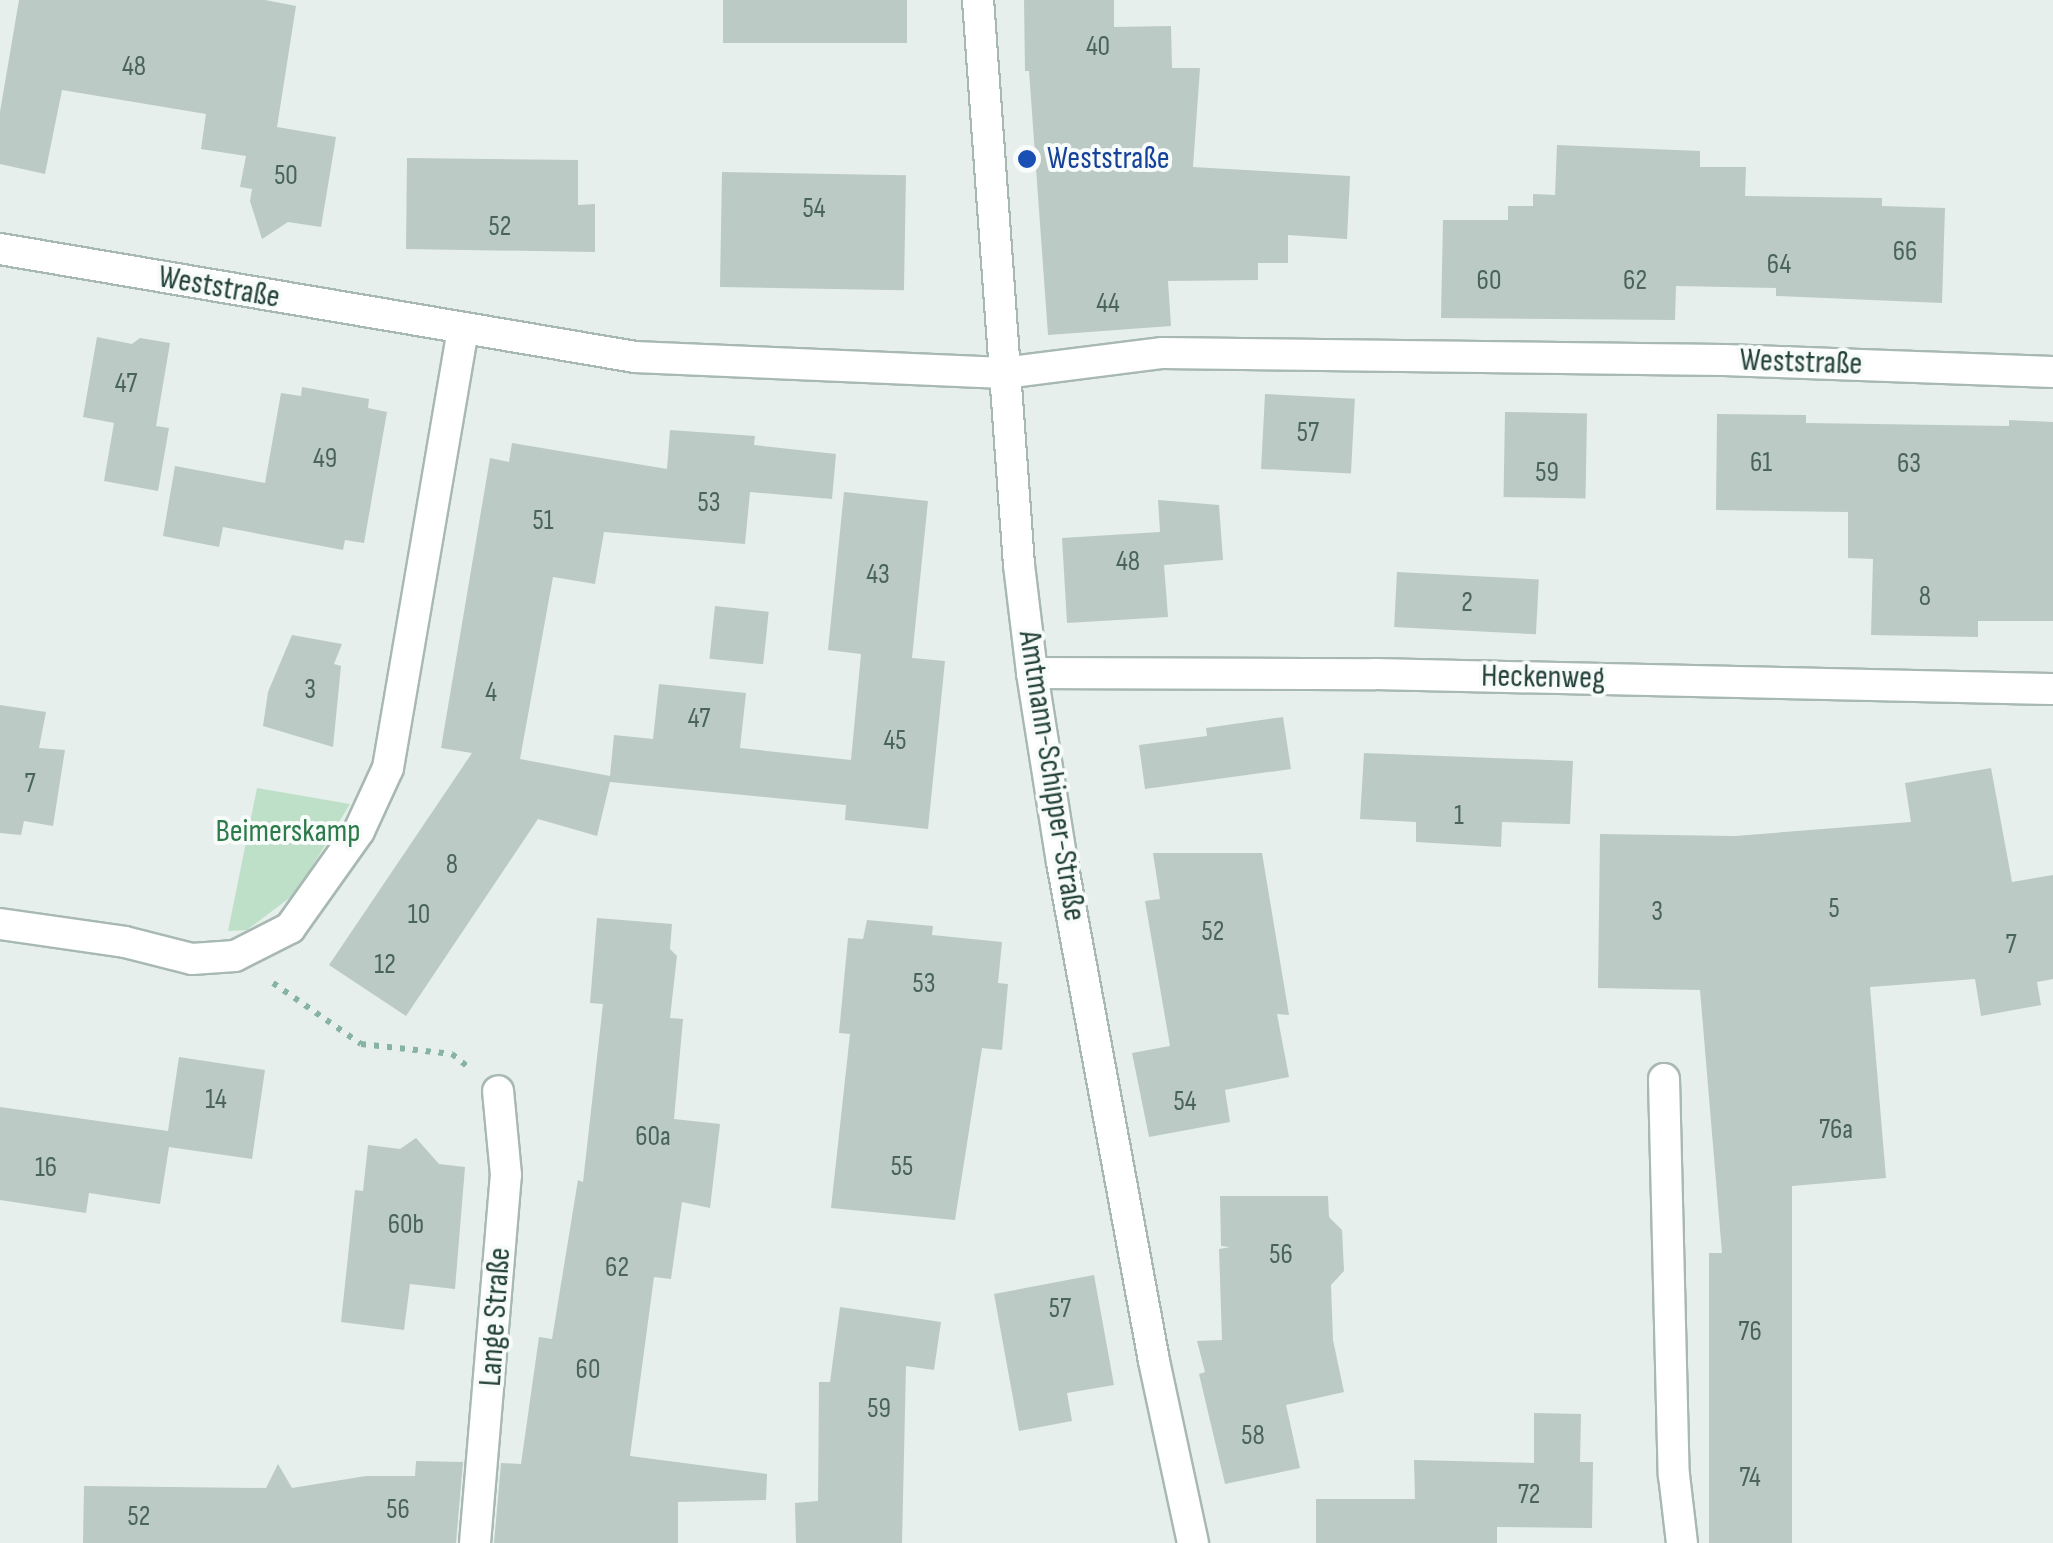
<!DOCTYPE html>
<html>
<head>
<meta charset="utf-8">
<style>
  body { margin:0 }
  #map { position:relative; width:2053px; height:1543px; overflow:hidden; background:#e6efeb; font-family:"Sofia Sans Condensed",sans-serif }
  div>[style] { position:absolute }
  [style*='--x'] { left:calc(var(--x)*1px); top:calc(var(--y)*1px); width:calc(var(--w)*1px); rotate:calc(var(--a)*1deg) }
  .green>* { inset:0; background:#bfe0c8 }
  .building>* { inset:0; background:#bbcac4; transform-origin:0 0 }
  .path>* { height:6px; margin-top:-3px; transform-origin:0; background:repeating-linear-gradient(90deg,#86b3a5 0 5px,transparent 0 13px) }
  .roads { filter:drop-shadow(2px 0 #a8b8b2) drop-shadow(-2px 0 #a8b8b2) drop-shadow(0 2px #a8b8b2) drop-shadow(0 -2px #a8b8b2) }
  .service>* { height:30px; margin:-15px; padding:0 15px; transform-origin:15px; border-radius:15px; background:#fff }
  .minor>* { height:30px; margin:-15px; padding:0 15px; transform-origin:15px; border-radius:15px; background:#fff }
  .tertiary>* { height:30px; margin:-15px; padding:0 15px; transform-origin:15px; border-radius:15px; background:#fff }
  .dots>* { width:28px; height:28px; translate:-50% -50%; box-sizing:border-box; border:5px solid #f7fbf9; border-radius:50% }
  span { translate:-50% -50%; white-space:nowrap; text-align:center; line-height:1.15; -webkit-text-stroke:8px #f7fbf9; paint-order:stroke }
  .number-label { font-size:28px; color:#4a645c }
  .number-label span { -webkit-text-stroke-width:0 }
  .transit-label { font-size:32px; color:#164399 }
  .left { translate:0 -50%; text-align:left }
  .street-label { font-size:32px; color:#24423a }
  .park-label { font-size:32px; color:#2d7a4b }
</style>
</head>
<body>
<div id="map">
  <div class="green">
    <i style="clip-path:polygon(257px 788px,350px 804px,296px 893px,247px 930px,228px 931px)"></i>
  </div>
  <div class="building">
    <i style="clip-path:polygon(19px 0,265px 0,296px 6px,277px 127px,336px 137px,321px 227px,288px 222px,262px 239px,250px 201px,252px 189px,240px 187px,246px 156px,201px 149px,206px 114px,62px 90px,45px 174px,0 164px,0 112px)"></i>
    <i style="left:723px;top:0;width:184px;height:43px"></i>
    <i style="clip-path:polygon(1024px 0,1114px 0,1114px 27px,1171px 26px,1172px 68px,1200px 68px,1193px 167px,1350px 176px,1347px 239px,1288px 235px,1288px 263px,1258px 263px,1258px 280px,1168px 281px,1171px 326px,1048px 335px,1029px 71px,1025px 71px)"></i>
    <i style="clip-path:polygon(1557px 145px,1700px 151px,1700px 167px,1746px 167px,1745px 196px,1882px 198px,1882px 206px,1945px 208px,1942px 303px,1776px 296px,1776px 288px,1676px 286px,1675px 320px,1441px 318px,1443px 220px,1508px 220px,1508px 206px,1533px 206px,1533px 194px,1555px 195px)"></i>
    <i style="clip-path:polygon(407px 158px,578px 160px,578px 205px,595px 204px,595px 252px,406px 249px)"></i>
    <i style="left:722px;top:172px;width:184px;height:115px;rotate:1deg"></i>
    <i style="clip-path:polygon(97px 337px,132px 344px,140px 338px,170px 343px,156px 426px,169px 428px,158px 491px,104px 481px,114px 423px,83px 417px)"></i>
    <i style="clip-path:polygon(302px 387px,369px 399px,368px 408px,387px 412px,364px 543px,345px 540px,343px 550px,223px 527px,219px 547px,163px 536px,175px 466px,265px 483px,281px 393px,301px 396px)"></i>
    <i style="left:1265px;top:394px;width:90px;height:75px;rotate:3deg"></i>
    <i style="left:1505px;top:412px;width:82px;height:85px;rotate:1deg"></i>
    <i style="clip-path:polygon(1717px 414px,1806px 415px,1806px 423px,2009px 426px,2009px 420px,2053px 422px,2053px 621px,1978px 621px,1978px 637px,1871px 635px,1873px 559px,1848px 558px,1848px 512px,1716px 510px)"></i>
    <i style="clip-path:polygon(670px 430px,755px 436px,754px 445px,836px 454px,832px 499px,750px 492px,745px 544px,604px 532px,595px 584px,553px 577px,520px 759px,610px 776px,614px 735px,653px 739px,659px 684px,746px 693px,740px 748px,851px 760px,861px 654px,828px 650px,844px 492px,928px 501px,912px 658px,945px 661px,928px 829px,845px 820px,846px 805px,610px 782px,597px 836px,538px 819px,406px 1016px,329px 965px,472px 753px,441px 748px,490px 458px,509px 462px,512px 443px,667px 469px)"></i>
    <i style="clip-path:polygon(1158px 500px,1219px 505px,1223px 560px,1164px 565px,1168px 617px,1067px 623px,1062px 538px,1160px 532px)"></i>
    <i style="left:1397px;top:572px;width:142px;height:55px;rotate:3deg"></i>
    <i style="left:715px;top:606px;width:54px;height:53px;rotate:6deg"></i>
    <i style="clip-path:polygon(292px 635px,342px 644px,334px 664px,341px 666px,333px 747px,263px 726px,268px 692px)"></i>
    <i style="clip-path:polygon(0 705px,46px 712px,39px 748px,65px 750px,53px 826px,24px 821px,21px 835px,0 833px)"></i>
    <i style="clip-path:polygon(1283px 717px,1291px 769px,1145px 789px,1139px 745px,1207px 736px,1206px 728px)"></i>
    <i style="clip-path:polygon(1364px 753px,1573px 761px,1570px 824px,1502px 822px,1501px 847px,1416px 842px,1416px 822px,1360px 819px)"></i>
    <i style="clip-path:polygon(1991px 768px,2012px 882px,2053px 875px,2053px 979px,2037px 982px,2041px 1005px,1981px 1016px,1975px 979px,1870px 987px,1886px 1178px,1792px 1186px,1792px 1543px,1709px 1543px,1709px 1253px,1722px 1253px,1700px 990px,1598px 988px,1600px 834px,1735px 836px,1911px 822px,1905px 783px)"></i>
    <i style="clip-path:polygon(1153px 853px,1262px 853px,1289px 1015px,1277px 1014px,1289px 1077px,1225px 1090px,1230px 1122px,1149px 1137px,1132px 1053px,1170px 1046px,1145px 901px,1160px 899px)"></i>
    <i style="clip-path:polygon(597px 918px,672px 924px,670px 949px,677px 956px,670px 1018px,683px 1019px,674px 1119px,720px 1124px,710px 1208px,682px 1202px,671px 1279px,654px 1277px,630px 1456px,767px 1474px,766px 1500px,678px 1502px,678px 1543px,494px 1543px,501px 1463px,521px 1464px,539px 1337px,552px 1339px,578px 1180px,583px 1182px,603px 1004px,590px 1003px)"></i>
    <i style="clip-path:polygon(867px 920px,933px 926px,932px 935px,1002px 942px,998px 983px,1008px 984px,1002px 1050px,982px 1048px,955px 1220px,831px 1208px,850px 1034px,839px 1033px,848px 938px,863px 939px)"></i>
    <i style="clip-path:polygon(179px 1057px,265px 1070px,252px 1159px,169px 1147px,160px 1204px,89px 1193px,86px 1213px,0 1200px,0 1107px,168px 1131px)"></i>
    <i style="clip-path:polygon(416px 1138px,439px 1164px,465px 1167px,455px 1289px,410px 1284px,404px 1330px,341px 1322px,355px 1190px,363px 1191px,368px 1145px,400px 1149px)"></i>
    <i style="clip-path:polygon(1220px 1196px,1328px 1196px,1329px 1217px,1342px 1230px,1344px 1271px,1331px 1285px,1333px 1340px,1344px 1392px,1286px 1405px,1300px 1468px,1225px 1484px,1199px 1374px,1205px 1372px,1197px 1341px,1222px 1340px,1219px 1249px,1230px 1247px,1221px 1246px)"></i>
    <i style="clip-path:polygon(1094px 1275px,1114px 1385px,1067px 1393px,1072px 1421px,1019px 1431px,994px 1294px)"></i>
    <i style="clip-path:polygon(840px 1307px,941px 1322px,934px 1370px,906px 1366px,902px 1543px,796px 1543px,795px 1503px,818px 1501px,819px 1382px,830px 1382px)"></i>
    <i style="clip-path:polygon(1534px 1413px,1581px 1414px,1580px 1462px,1593px 1462px,1592px 1528px,1497px 1527px,1497px 1543px,1316px 1543px,1316px 1499px,1415px 1499px,1414px 1460px,1534px 1463px)"></i>
    <i style="clip-path:polygon(416px 1461px,463px 1462px,456px 1543px,83px 1543px,84px 1486px,266px 1488px,278px 1464px,292px 1488px,366px 1476px,415px 1476px)"></i>
  </div>
  <div class="path">
    <i style="--x:273;--y:983;--w:107;--a:34.7"></i>
    <i style="--x:361;--y:1044;--w:92;--a:6.3"></i>
    <i style="--x:452;--y:1054;--w:19;--a:39"></i>
  </div>
  <div class="roads">
    <div class="service">
      <i style="--x:1664;--y:1079;--w:396;--a:88.6"></i>
      <i style="--x:1674;--y:1475;--w:68;--a:83.3"></i>
    </div>
    <div class="minor">
      <i style="--x:0;--y:249;--w:644;--a:9.65"></i>
      <i style="--x:635;--y:357;--w:369;--a:2.5"></i>
      <i style="--x:1004;--y:373;--w:160;--a:-7.2"></i>
      <i style="--x:1163;--y:353;--w:561;--a:0.71"></i>
      <i style="--x:1724;--y:360;--w:329;--a:2.1"></i>
      <i style="--x:1032;--y:673;--w:343;--a:0.2"></i>
      <i style="--x:1375;--y:674;--w:678;--a:1.27"></i>
      <i style="--x:0;--y:924;--w:126;--a:8.2"></i>
      <i style="--x:125;--y:942;--w:69;--a:14.2"></i>
      <i style="--x:192;--y:959;--w:43;--a:-4"></i>
      <i style="--x:235;--y:956;--w:62;--a:-27"></i>
      <i style="--x:290;--y:928;--w:119;--a:-54.6"></i>
      <i style="--x:359;--y:831;--w:69;--a:-65.3"></i>
      <i style="--x:388;--y:768;--w:443;--a:-80.3"></i>
      <i style="--x:475;--y:1543;--w:369;--a:-85.2"></i>
      <i style="--x:506;--y:1175;--w:84;--a:-95.4"></i>
    </div>
    <div class="tertiary">
      <i style="--x:978;--y:0;--w:566;--a:85.85"></i>
      <i style="--x:1019;--y:565;--w:109;--a:83.1"></i>
      <i style="--x:1032;--y:673;--w:191;--a:81"></i>
      <i style="--x:1062;--y:862;--w:507;--a:79.55"></i>
      <i style="--x:1154;--y:1361;--w:186;--a:77.9"></i>
    </div>
  </div>
  <div class="dots">
    <i style="left:1027px;top:159px;background:#1a4fb4"></i>
  </div>
  <div class="number-label">
    <span style="left:1098px;top:47px">40</span>
    <span style="left:134px;top:67px">48</span>
    <span style="left:286px;top:176px">50</span>
    <span style="left:814px;top:209px">54</span>
    <span style="left:500px;top:227px">52</span>
    <span style="left:1905px;top:252px">66</span>
    <span style="left:1779px;top:265px">64</span>
    <span style="left:1489px;top:281px">60</span>
    <span style="left:1635px;top:281px">62</span>
    <span style="left:1108px;top:304px">44</span>
    <span style="left:126px;top:384px">47</span>
    <span style="left:1308px;top:433px">57</span>
    <span style="left:325px;top:459px">49</span>
    <span style="left:1761px;top:463px">61</span>
    <span style="left:1909px;top:464px">63</span>
    <span style="left:1547px;top:473px">59</span>
    <span style="left:709px;top:503px">53</span>
    <span style="left:543px;top:521px">51</span>
    <span style="left:1128px;top:562px">48</span>
    <span style="left:878px;top:575px">43</span>
    <span style="left:1925px;top:597px">8</span>
    <span style="left:1467px;top:603px">2</span>
    <span style="left:310px;top:690px">3</span>
    <span style="left:491px;top:693px">4</span>
    <span style="left:699px;top:719px">47</span>
    <span style="left:895px;top:741px">45</span>
    <span style="left:30px;top:784px">7</span>
    <span style="left:1459px;top:816px">1</span>
    <span style="left:452px;top:865px">8</span>
    <span style="left:1834px;top:909px">5</span>
    <span style="left:1657px;top:912px">3</span>
    <span style="left:419px;top:915px">10</span>
    <span style="left:1213px;top:932px">52</span>
    <span style="left:2011px;top:945px">7</span>
    <span style="left:385px;top:965px">12</span>
    <span style="left:924px;top:984px">53</span>
    <span style="left:216px;top:1100px">14</span>
    <span style="left:1185px;top:1102px">54</span>
    <span style="left:1836px;top:1130px">76a</span>
    <span style="left:653px;top:1137px">60a</span>
    <span style="left:902px;top:1167px">55</span>
    <span style="left:46px;top:1168px">16</span>
    <span style="left:406px;top:1225px">60b</span>
    <span style="left:1281px;top:1255px">56</span>
    <span style="left:617px;top:1268px">62</span>
    <span style="left:1060px;top:1309px">57</span>
    <span style="left:1750px;top:1332px">76</span>
    <span style="left:588px;top:1370px">60</span>
    <span style="left:879px;top:1409px">59</span>
    <span style="left:1253px;top:1436px">58</span>
    <span style="left:1750px;top:1478px">74</span>
    <span style="left:1529px;top:1495px">72</span>
    <span style="left:398px;top:1510px">56</span>
    <span style="left:139px;top:1517px">52</span>
  </div>
  <div class="transit-label">
    <span class="left" style="left:1047px;top:159px">Weststraße</span>
  </div>
  <div class="street-label">
    <span style="left:219px;top:288px;rotate:10deg">Weststraße</span>
    <span style="left:1801px;top:363px;rotate:2deg">Weststraße</span>
    <span style="left:1543px;top:678px;rotate:1deg">Heckenweg</span>
    <span style="left:1051px;top:776px;rotate:81deg">Amtmann-Schipper-Straße</span>
    <span style="left:496px;top:1317px;rotate:-86deg">Lange Straße</span>
  </div>
  <div class="park-label">
    <span style="left:288px;top:832px">Beimerskamp</span>
  </div>
</div>
</body>
</html>
